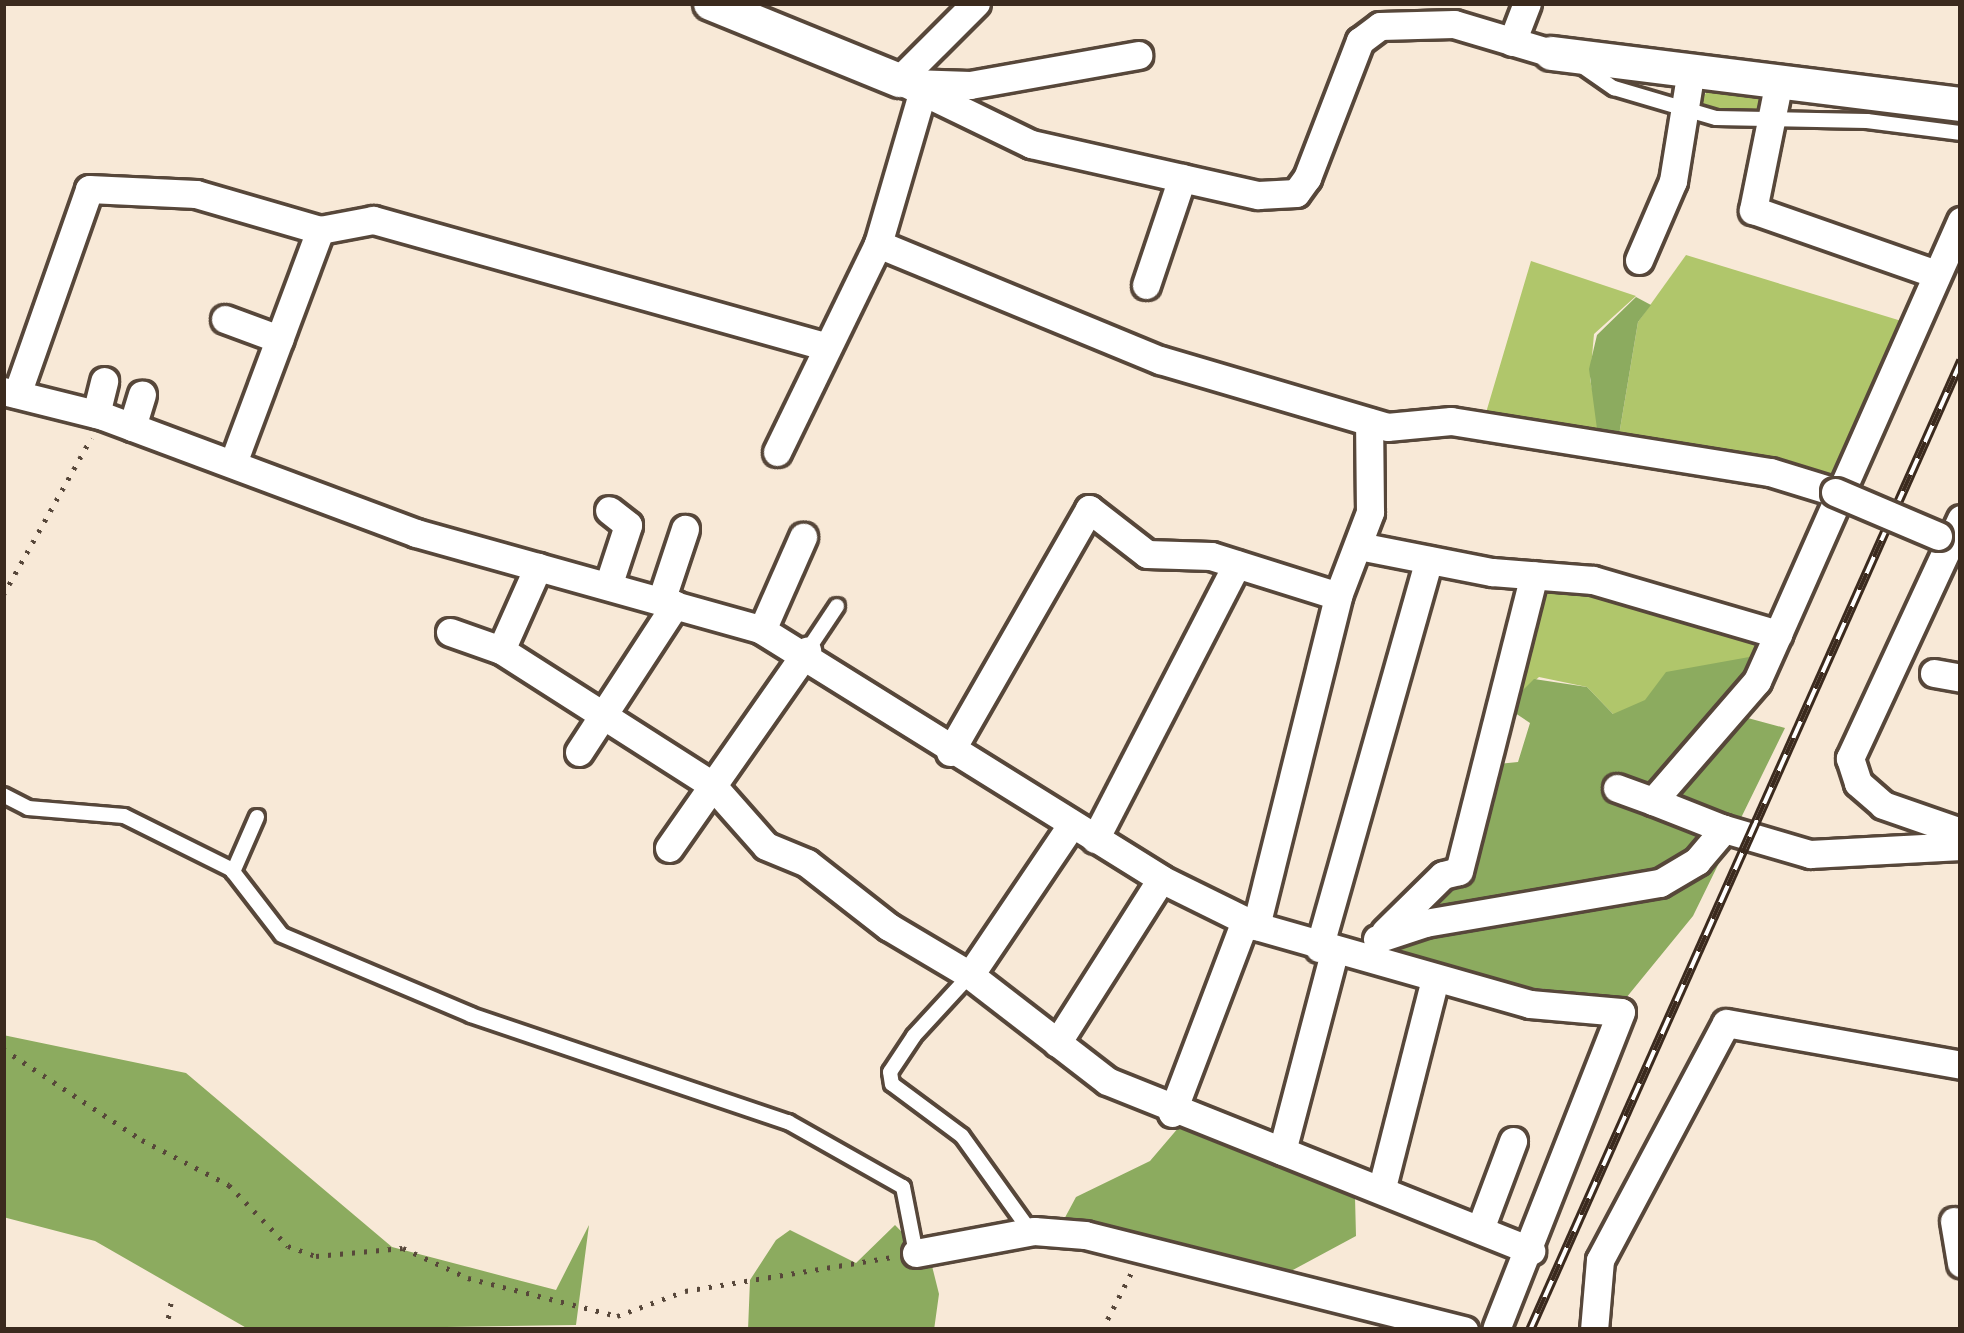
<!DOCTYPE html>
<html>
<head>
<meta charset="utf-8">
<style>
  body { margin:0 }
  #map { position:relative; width:1964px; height:1333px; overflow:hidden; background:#f8e9d7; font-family:"IM FELL Great Primer",serif }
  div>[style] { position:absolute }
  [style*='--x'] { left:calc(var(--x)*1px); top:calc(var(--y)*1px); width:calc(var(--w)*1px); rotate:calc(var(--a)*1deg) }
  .green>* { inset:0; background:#b0c66b }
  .forest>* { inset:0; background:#8cab5f }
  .path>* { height:4.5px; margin-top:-2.25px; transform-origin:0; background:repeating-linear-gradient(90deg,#57473a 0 3px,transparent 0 12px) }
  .roads { filter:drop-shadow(3px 0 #57473a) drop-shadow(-3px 0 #57473a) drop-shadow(0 3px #57473a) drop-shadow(0 -3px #57473a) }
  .service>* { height:14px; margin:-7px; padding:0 7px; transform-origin:7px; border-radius:7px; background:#fff }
  .minor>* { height:27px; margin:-13.5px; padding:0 13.5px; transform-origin:13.5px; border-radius:13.5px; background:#fff }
  .tertiary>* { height:33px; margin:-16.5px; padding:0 16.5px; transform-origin:16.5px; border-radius:16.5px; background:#fff }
  .rail>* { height:10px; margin-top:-5px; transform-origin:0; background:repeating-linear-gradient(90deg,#fff 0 18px,#3b2a1e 0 36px); box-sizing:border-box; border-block:3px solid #3b2a1e }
  .bridges { filter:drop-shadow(3px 0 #57473a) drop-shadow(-3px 0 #57473a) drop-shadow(0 3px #57473a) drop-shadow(0 -3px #57473a) }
  .minor-bridge>* { height:27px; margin:-13.5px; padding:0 13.5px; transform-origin:13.5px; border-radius:13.5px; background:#fff }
  span { translate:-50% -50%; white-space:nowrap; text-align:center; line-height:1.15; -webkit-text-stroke:9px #fff; paint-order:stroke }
  .frame { position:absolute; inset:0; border:6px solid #3b2a1e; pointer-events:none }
</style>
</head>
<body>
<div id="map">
  <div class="green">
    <i style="clip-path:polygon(1709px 89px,1765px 96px,1766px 115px,1697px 105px)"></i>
    <i style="clip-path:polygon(1686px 255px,1908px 323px,1831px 483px,1618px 441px,1638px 322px)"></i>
    <i style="clip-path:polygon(1531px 261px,1636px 296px,1594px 334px,1590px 379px,1601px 432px,1485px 416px)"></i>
    <i style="clip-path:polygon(1534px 578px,1774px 633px,1766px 654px,1615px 716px,1587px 687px,1539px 677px,1506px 707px)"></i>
  </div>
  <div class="forest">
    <i style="clip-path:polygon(1636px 297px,1651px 305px,1638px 322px,1618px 441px,1597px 429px,1589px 369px,1597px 335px)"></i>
    <i style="clip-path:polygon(1766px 654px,1733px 714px,1785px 728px,1693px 916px,1626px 998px,1500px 984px,1365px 952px,1459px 871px,1488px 765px,1518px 762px,1530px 723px,1506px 707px,1534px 679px,1587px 687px,1613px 714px,1645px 700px,1666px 672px)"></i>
    <i style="clip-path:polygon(3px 1035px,186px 1073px,392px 1247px,556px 1290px,589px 1225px,576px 1325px,250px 1330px,95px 1241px,3px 1217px)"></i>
    <i style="clip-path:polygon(1179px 1127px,1235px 1142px,1355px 1197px,1356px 1236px,1291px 1271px,1061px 1225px,1076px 1197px,1150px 1161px)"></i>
    <i style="clip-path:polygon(895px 1225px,931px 1262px,939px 1294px,934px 1330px,748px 1330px,750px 1280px,776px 1240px,790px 1230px,856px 1263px)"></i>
  </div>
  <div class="path">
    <i style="--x:3;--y:595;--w:180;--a:-60.7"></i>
    <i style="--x:3;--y:1049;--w:166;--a:33.2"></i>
    <i style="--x:142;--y:1140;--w:98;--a:27.3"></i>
    <i style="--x:229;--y:1185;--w:85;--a:46"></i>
    <i style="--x:288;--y:1246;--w:30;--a:20"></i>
    <i style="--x:316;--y:1256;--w:87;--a:-5.3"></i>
    <i style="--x:403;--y:1248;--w:72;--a:24.8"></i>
    <i style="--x:468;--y:1278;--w:154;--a:14.3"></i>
    <i style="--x:617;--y:1316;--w:72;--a:-20.2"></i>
    <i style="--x:685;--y:1291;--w:210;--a:-9.3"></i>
    <i style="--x:166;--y:1330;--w:29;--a:-80"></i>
    <i style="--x:1102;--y:1330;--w:66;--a:-63"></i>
  </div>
  <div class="roads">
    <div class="service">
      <i style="--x:1582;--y:66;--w:39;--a:35"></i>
      <i style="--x:1614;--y:88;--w:106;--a:16.4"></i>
      <i style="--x:1716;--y:118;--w:151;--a:1.1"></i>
      <i style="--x:1867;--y:121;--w:95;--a:7.3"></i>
      <i style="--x:807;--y:651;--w:54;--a:-56.3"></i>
      <i style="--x:3;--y:795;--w:28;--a:27"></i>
      <i style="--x:28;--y:808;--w:96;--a:4.8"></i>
      <i style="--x:124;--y:816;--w:119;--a:26.4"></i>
      <i style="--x:231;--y:869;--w:83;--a:52.3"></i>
      <i style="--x:282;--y:935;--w:205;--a:22.9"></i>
      <i style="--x:471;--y:1015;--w:335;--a:18.7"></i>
      <i style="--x:788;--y:1122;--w:132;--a:29.5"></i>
      <i style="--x:903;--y:1187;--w:67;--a:78.9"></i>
      <i style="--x:233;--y:872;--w:60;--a:-66.4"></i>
      <i style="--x:970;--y:975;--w:83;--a:132.6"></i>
      <i style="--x:914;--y:1036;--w:43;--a:123.7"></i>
      <i style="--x:890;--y:1072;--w:12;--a:81"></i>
      <i style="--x:892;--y:1084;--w:87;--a:36.6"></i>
      <i style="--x:962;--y:1136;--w:118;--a:54.3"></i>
    </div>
    <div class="minor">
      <i style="--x:976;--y:3;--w:109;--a:135"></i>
      <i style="--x:899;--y:80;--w:147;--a:25.9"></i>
      <i style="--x:1031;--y:144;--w:233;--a:12.7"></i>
      <i style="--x:1258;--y:195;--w:38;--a:-3"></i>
      <i style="--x:1296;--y:193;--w:19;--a:-54"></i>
      <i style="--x:1307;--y:178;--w:147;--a:-68.9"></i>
      <i style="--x:1360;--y:41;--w:25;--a:-37"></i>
      <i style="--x:1380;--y:26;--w:74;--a:-1.5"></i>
      <i style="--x:1454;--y:24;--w:101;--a:16.6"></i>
      <i style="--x:1512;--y:42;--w:42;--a:-69"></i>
      <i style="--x:1779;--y:81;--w:132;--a:101.4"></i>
      <i style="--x:1753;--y:210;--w:194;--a:19.3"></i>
      <i style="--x:911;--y:83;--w:59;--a:1.9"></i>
      <i style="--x:970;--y:85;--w:171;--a:-10.1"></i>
      <i style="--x:878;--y:244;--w:305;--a:22.4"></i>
      <i style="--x:1160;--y:360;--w:237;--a:16.4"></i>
      <i style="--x:1387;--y:427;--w:64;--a:-5.4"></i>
      <i style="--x:1451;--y:421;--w:323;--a:9.1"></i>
      <i style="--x:1770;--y:472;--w:68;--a:17.1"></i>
      <i style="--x:1639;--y:260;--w:86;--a:-66.7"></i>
      <i style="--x:1673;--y:181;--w:112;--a:-80.8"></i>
      <i style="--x:1146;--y:285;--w:113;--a:-71.4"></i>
      <i style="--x:225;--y:319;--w:58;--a:20.3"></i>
      <i style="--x:3;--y:391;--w:103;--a:14"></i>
      <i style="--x:103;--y:416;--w:334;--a:20.5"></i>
      <i style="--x:416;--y:533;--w:357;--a:15.6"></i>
      <i style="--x:760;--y:629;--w:473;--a:31.9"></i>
      <i style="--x:1161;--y:879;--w:106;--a:26.3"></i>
      <i style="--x:1256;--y:926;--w:285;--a:15.9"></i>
      <i style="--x:1530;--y:1004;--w:91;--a:5"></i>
      <i style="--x:1621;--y:1012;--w:339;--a:111.5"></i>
      <i style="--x:17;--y:394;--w:217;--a:-70.6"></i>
      <i style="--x:89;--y:189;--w:107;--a:2.7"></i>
      <i style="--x:196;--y:194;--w:129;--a:16.2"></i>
      <i style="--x:320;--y:230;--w:54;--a:-10.7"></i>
      <i style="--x:373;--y:220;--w:469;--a:15.6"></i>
      <i style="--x:96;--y:414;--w:34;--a:-76"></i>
      <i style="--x:132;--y:427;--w:34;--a:-73"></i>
      <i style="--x:777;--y:452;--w:231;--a:-64.1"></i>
      <i style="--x:878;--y:244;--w:156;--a:-73.7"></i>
      <i style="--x:233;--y:463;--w:249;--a:-69.5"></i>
      <i style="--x:1961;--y:519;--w:264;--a:114.9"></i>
      <i style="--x:1850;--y:758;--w:26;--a:72"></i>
      <i style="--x:1858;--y:783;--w:33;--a:41"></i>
      <i style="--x:1883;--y:805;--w:83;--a:19.1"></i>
      <i style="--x:1359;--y:546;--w:136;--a:11.1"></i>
      <i style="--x:1492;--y:572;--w:101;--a:4.5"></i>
      <i style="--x:1593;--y:580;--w:193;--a:16.3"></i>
      <i style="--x:1778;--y:634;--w:452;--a:-66.1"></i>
      <i style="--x:608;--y:586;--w:64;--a:-71.8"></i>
      <i style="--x:628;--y:525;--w:24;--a:-142"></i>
      <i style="--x:661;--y:601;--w:76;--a:-71.6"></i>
      <i style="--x:762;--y:630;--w:102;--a:-66.2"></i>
      <i style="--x:450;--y:632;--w:54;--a:19.4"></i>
      <i style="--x:501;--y:650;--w:250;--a:32.6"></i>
      <i style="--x:712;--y:785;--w:81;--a:48.5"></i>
      <i style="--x:766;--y:846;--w:44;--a:22.5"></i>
      <i style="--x:807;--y:863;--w:104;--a:38"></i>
      <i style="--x:889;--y:927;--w:94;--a:30.7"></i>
      <i style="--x:970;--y:975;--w:173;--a:37.7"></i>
      <i style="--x:1107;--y:1081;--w:457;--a:21.8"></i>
      <i style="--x:501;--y:650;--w:91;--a:-66"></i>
      <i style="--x:1934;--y:673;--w:27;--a:10"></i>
      <i style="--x:579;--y:752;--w:176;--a:-56.9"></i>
      <i style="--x:950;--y:752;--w:280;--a:-60.2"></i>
      <i style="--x:1089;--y:509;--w:73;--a:37.8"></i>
      <i style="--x:1147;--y:554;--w:64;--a:1.8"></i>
      <i style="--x:1211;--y:556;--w:133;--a:17.5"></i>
      <i style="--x:1617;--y:788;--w:38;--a:20"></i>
      <i style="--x:1721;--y:828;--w:93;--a:16.3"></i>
      <i style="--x:1810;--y:854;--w:151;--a:-3"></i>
      <i style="--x:1095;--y:839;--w:309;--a:-62.7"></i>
      <i style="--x:669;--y:848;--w:241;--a:-55"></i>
      <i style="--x:1256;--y:926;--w:340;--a:-76"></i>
      <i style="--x:1338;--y:596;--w:90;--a:-69.1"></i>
      <i style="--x:1370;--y:512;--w:90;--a:-90.6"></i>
      <i style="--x:1385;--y:932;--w:81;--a:-44.5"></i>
      <i style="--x:1443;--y:875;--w:16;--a:-14"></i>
      <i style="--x:1459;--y:871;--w:305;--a:-75.8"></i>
      <i style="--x:1377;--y:939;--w:51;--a:-18.4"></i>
      <i style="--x:1425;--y:923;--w:238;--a:-9.7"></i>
      <i style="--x:1660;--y:883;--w:43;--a:-30.7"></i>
      <i style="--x:1697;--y:861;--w:42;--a:-49.8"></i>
      <i style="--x:1724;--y:829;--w:76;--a:-158.5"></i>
      <i style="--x:1653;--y:801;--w:159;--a:-49.1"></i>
      <i style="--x:1757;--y:681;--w:51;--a:-65.9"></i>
      <i style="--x:1319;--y:948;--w:403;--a:-74.2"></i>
      <i style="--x:970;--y:975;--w:181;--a:-56"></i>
      <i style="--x:1057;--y:1043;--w:194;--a:-57.6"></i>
      <i style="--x:1172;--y:1113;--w:205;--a:-69.2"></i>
      <i style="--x:1282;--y:1151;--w:205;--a:-75.3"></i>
      <i style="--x:1382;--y:1187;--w:215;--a:-75.7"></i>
      <i style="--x:1954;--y:1221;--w:43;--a:80.5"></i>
      <i style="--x:1480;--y:1229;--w:94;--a:-69.4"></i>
      <i style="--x:916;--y:1253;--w:120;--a:-10.6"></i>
      <i style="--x:1034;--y:1231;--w:51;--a:4.5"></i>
      <i style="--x:1085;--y:1235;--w:391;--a:14.1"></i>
      <i style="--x:1594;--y:1330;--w:70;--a:-85.1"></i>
      <i style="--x:1600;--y:1260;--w:268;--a:-62"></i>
      <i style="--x:1726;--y:1023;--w:239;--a:10.1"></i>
    </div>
    <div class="tertiary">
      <i style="--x:710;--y:3;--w:204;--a:22.2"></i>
      <i style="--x:1551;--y:53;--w:413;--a:7.1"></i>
    </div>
  </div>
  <div class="rail">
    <i style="--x:1530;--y:1330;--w:1061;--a:-66.02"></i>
  </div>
  <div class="bridges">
    <div class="minor-bridge">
      <i style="--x:1835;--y:492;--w:112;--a:23.1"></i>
    </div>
  </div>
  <div class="frame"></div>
</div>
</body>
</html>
